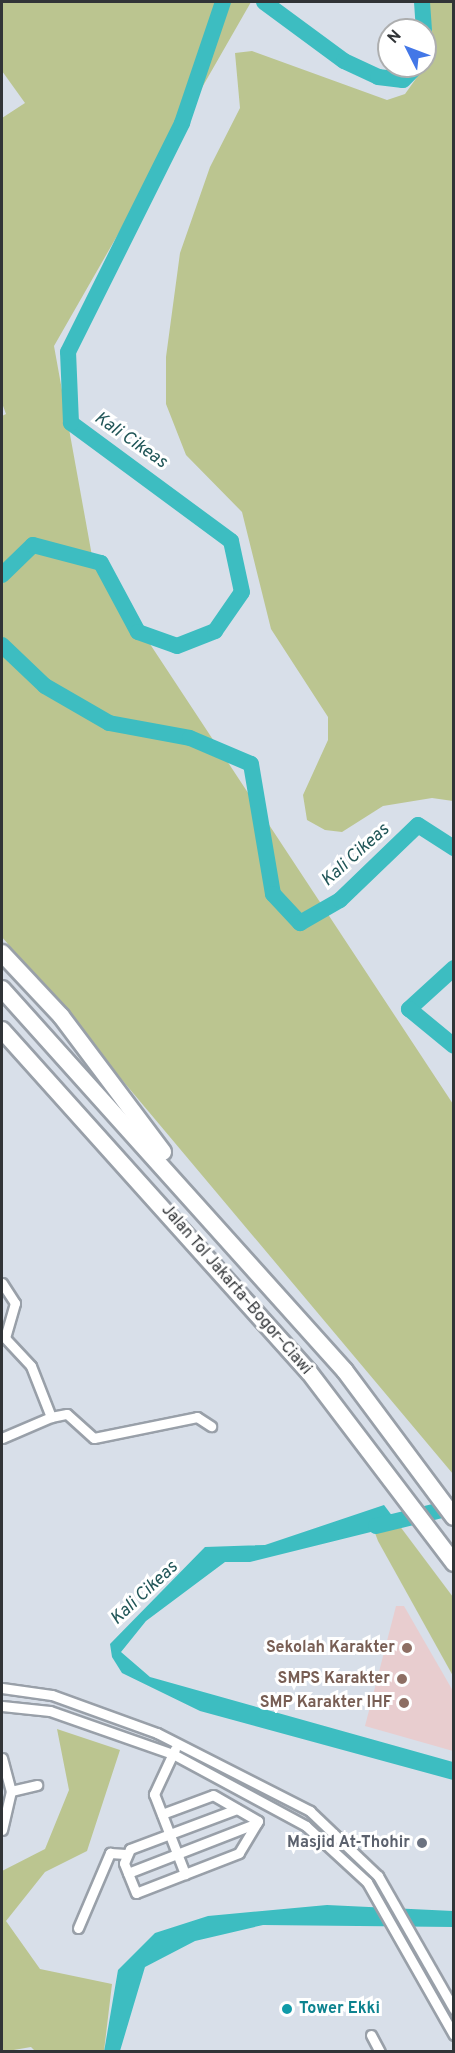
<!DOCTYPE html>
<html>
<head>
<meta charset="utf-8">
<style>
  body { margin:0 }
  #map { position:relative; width:455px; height:2053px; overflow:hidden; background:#d8dfe9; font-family:Overpass,sans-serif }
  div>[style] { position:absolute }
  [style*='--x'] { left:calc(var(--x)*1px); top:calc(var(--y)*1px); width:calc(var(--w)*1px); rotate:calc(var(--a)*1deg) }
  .education>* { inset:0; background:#e8cdcf }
  .green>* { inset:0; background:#bbc590 }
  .water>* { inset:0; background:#3dbdc1 }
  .river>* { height:16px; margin:-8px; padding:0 8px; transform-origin:8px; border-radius:8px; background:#3dbdc1 }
  .roads { filter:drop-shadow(2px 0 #99a0a9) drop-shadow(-2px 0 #99a0a9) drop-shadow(0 2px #99a0a9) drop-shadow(0 -2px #99a0a9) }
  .street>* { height:9px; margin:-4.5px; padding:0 4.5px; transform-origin:4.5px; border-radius:4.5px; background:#fff }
  .highway>* { height:16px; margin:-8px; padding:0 8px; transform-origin:8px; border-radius:8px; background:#fff }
  .dots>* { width:16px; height:16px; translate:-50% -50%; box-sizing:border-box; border:3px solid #fff; border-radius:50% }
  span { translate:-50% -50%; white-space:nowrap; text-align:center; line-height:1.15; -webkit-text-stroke:6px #fff; paint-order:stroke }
  .street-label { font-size:16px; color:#313437 }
  .education-label { font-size:16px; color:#785e54; font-weight:700 }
  .right { translate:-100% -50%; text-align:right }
  .worship-label { font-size:16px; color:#5b616d; font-weight:700 }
  .culture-label { font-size:16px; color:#0d838f; font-weight:700 }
  .left { translate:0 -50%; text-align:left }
  .water-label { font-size:18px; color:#215658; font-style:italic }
  .frame { position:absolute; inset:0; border:3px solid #313437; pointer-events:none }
  .north { position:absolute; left:377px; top:18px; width:60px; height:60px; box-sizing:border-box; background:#fff; border:2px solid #adaeaf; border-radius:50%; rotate:312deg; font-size:16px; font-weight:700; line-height:24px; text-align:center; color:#313437 }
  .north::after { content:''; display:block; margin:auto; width:21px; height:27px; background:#4377e7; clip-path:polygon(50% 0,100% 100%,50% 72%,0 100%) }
</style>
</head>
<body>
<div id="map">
  <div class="education">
    <i style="clip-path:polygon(396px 1606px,404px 1606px,453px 1691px,453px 1751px,365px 1726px)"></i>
  </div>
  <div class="green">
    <i style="clip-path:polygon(2px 2px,251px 2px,54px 346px,92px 556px,453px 1104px,453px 1474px,2px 937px,2px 416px,6px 414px,2px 403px,2px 118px,25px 103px,2px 71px)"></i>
    <i style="clip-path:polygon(428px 2px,454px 2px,453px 801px,432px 798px,383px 806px,342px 832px,325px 830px,307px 820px,303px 795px,328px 740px,328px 717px,271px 629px,242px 512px,186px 455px,166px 404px,166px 357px,180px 253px,210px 167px,240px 108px,235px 53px,252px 51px,387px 100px,405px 94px,425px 66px)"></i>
    <i style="clip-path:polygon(399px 1525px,453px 1597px,453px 1676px,378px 1541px,375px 1533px)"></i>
    <i style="clip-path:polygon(57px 1729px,120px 1750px,87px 1851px,45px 1872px,6px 1921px,40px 1969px,112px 1984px,104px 2051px,35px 2051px,31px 2047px,2px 2052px,2px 1871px,45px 1849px,69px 1790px)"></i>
  </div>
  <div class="water">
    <i style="clip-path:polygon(384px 1505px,399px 1525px,250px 1562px,225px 1562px,146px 1621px,121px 1652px,150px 1677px,453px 1762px,453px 1780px,200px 1711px,122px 1673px,112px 1657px,110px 1644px,205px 1547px,265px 1545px)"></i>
    <i style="clip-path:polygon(327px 1905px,453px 1911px,453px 1927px,263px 1925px,195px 1941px,145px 1967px,120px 2051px,104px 2052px,118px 1970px,155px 1933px,208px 1916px)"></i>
  </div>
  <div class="river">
    <i style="--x:264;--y:2;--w:99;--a:36.4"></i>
    <i style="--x:344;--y:61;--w:38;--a:25"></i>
    <i style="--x:378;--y:77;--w:25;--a:7"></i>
    <i style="--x:403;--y:80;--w:20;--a:-45"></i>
    <i style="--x:422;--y:2;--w:28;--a:86"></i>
    <i style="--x:2;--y:575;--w:43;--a:-44.1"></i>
    <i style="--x:33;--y:545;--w:70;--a:14.8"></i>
    <i style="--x:101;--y:563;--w:78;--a:61.8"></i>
    <i style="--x:138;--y:632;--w:41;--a:19.7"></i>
    <i style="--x:177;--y:646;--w:41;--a:-21.5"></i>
    <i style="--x:215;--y:631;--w:47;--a:-55.3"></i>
    <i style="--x:242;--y:592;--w:52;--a:-102.2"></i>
    <i style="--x:231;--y:541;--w:199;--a:-143.6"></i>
    <i style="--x:71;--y:423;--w:71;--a:-92.4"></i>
    <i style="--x:68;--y:352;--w:256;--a:-63.5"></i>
    <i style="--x:182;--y:123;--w:128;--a:-71.3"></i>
    <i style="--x:2;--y:645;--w:59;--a:43.6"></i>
    <i style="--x:45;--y:686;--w:74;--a:30"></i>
    <i style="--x:109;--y:723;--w:82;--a:10.5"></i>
    <i style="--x:190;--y:738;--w:66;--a:23.1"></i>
    <i style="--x:251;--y:764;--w:132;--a:80.4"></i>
    <i style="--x:273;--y:894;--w:40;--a:47"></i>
    <i style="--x:300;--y:923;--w:46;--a:-29.9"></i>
    <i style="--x:340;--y:900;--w:108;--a:-43.9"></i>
    <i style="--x:418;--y:825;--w:43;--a:32.6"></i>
    <i style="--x:454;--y:968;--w:61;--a:137.7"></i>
    <i style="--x:409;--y:1009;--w:58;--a:39.4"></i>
    <i style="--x:376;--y:1526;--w:80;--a:-13.7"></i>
  </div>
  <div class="roads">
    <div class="street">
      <i style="--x:2;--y:1283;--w:24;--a:57"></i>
      <i style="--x:15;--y:1303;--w:36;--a:106"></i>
      <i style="--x:5;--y:1338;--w:38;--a:47"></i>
      <i style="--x:31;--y:1366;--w:55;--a:68.6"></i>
      <i style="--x:51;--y:1417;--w:16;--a:-11"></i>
      <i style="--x:67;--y:1414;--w:36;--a:42"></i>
      <i style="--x:94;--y:1438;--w:105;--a:-11.5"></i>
      <i style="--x:197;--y:1417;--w:17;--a:33"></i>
      <i style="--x:2;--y:1438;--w:53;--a:-23.2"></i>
      <i style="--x:2;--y:1688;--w:50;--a:8"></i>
      <i style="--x:52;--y:1695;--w:112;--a:19.9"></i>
      <i style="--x:157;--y:1733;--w:172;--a:27"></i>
      <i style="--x:310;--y:1811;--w:94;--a:43.7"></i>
      <i style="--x:378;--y:1876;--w:153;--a:60.3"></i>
      <i style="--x:2;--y:1706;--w:48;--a:5.9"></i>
      <i style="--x:50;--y:1711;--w:130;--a:19.3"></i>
      <i style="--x:173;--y:1754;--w:151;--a:28.4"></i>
      <i style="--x:306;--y:1826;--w:83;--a:42.6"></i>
      <i style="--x:367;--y:1882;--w:176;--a:60.4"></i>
      <i style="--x:175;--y:1749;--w:50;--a:115"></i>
      <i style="--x:154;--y:1794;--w:86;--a:68.8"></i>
      <i style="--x:2;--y:1758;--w:34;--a:75"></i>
      <i style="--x:11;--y:1791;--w:27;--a:-13"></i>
      <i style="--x:162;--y:1814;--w:54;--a:-20.4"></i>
      <i style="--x:213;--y:1795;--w:52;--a:30"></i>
      <i style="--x:258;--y:1821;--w:37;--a:121"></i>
      <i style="--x:239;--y:1853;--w:110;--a:158.8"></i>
      <i style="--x:136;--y:1893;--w:32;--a:-112"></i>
      <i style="--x:124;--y:1863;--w:15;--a:-67"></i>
      <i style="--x:130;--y:1849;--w:114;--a:-20.5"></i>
      <i style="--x:2;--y:1830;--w:40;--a:-77"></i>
      <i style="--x:128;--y:1873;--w:138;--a:-21.2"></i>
      <i style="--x:78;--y:1928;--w:82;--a:-66.9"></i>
      <i style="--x:110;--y:1853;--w:15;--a:4"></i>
      <i style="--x:371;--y:2035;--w:19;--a:62"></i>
    </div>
    <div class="highway">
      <i style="--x:2;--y:953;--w:86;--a:46.9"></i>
      <i style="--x:61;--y:1016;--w:170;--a:53.1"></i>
      <i style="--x:2;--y:989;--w:513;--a:48.08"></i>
      <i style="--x:345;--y:1371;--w:182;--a:53.3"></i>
      <i style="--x:2;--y:1030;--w:460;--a:48.1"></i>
      <i style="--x:309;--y:1372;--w:240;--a:52.8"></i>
    </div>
  </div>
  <div class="dots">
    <i style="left:407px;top:1648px;background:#8d6e63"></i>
    <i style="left:402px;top:1679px;background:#8d6e63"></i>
    <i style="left:404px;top:1703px;background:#8d6e63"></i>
    <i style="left:422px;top:1843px;background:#6b7280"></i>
    <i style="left:287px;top:2009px;background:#0f9aa8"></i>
  </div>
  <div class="street-label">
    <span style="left:236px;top:1290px;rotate:49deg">Jalan Tol Jakarta–Bogor–Ciawi</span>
  </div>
  <div class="education-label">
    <span class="right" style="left:395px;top:1648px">Sekolah Karakter</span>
    <span class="right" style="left:390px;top:1679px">SMPS Karakter</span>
    <span class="right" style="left:392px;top:1703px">SMP Karakter IHF</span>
  </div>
  <div class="worship-label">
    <span class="right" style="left:410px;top:1843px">Masjid At-Thohir</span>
  </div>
  <div class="culture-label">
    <span class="left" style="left:299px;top:2009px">Tower Ekki</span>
  </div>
  <div class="water-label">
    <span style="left:130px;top:441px;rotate:35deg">Kali Cikeas</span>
    <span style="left:356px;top:856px;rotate:-42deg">Kali Cikeas</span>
    <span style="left:145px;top:1594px;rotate:-43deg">Kali Cikeas</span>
  </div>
  <div class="frame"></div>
  <div class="north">N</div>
</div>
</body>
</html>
